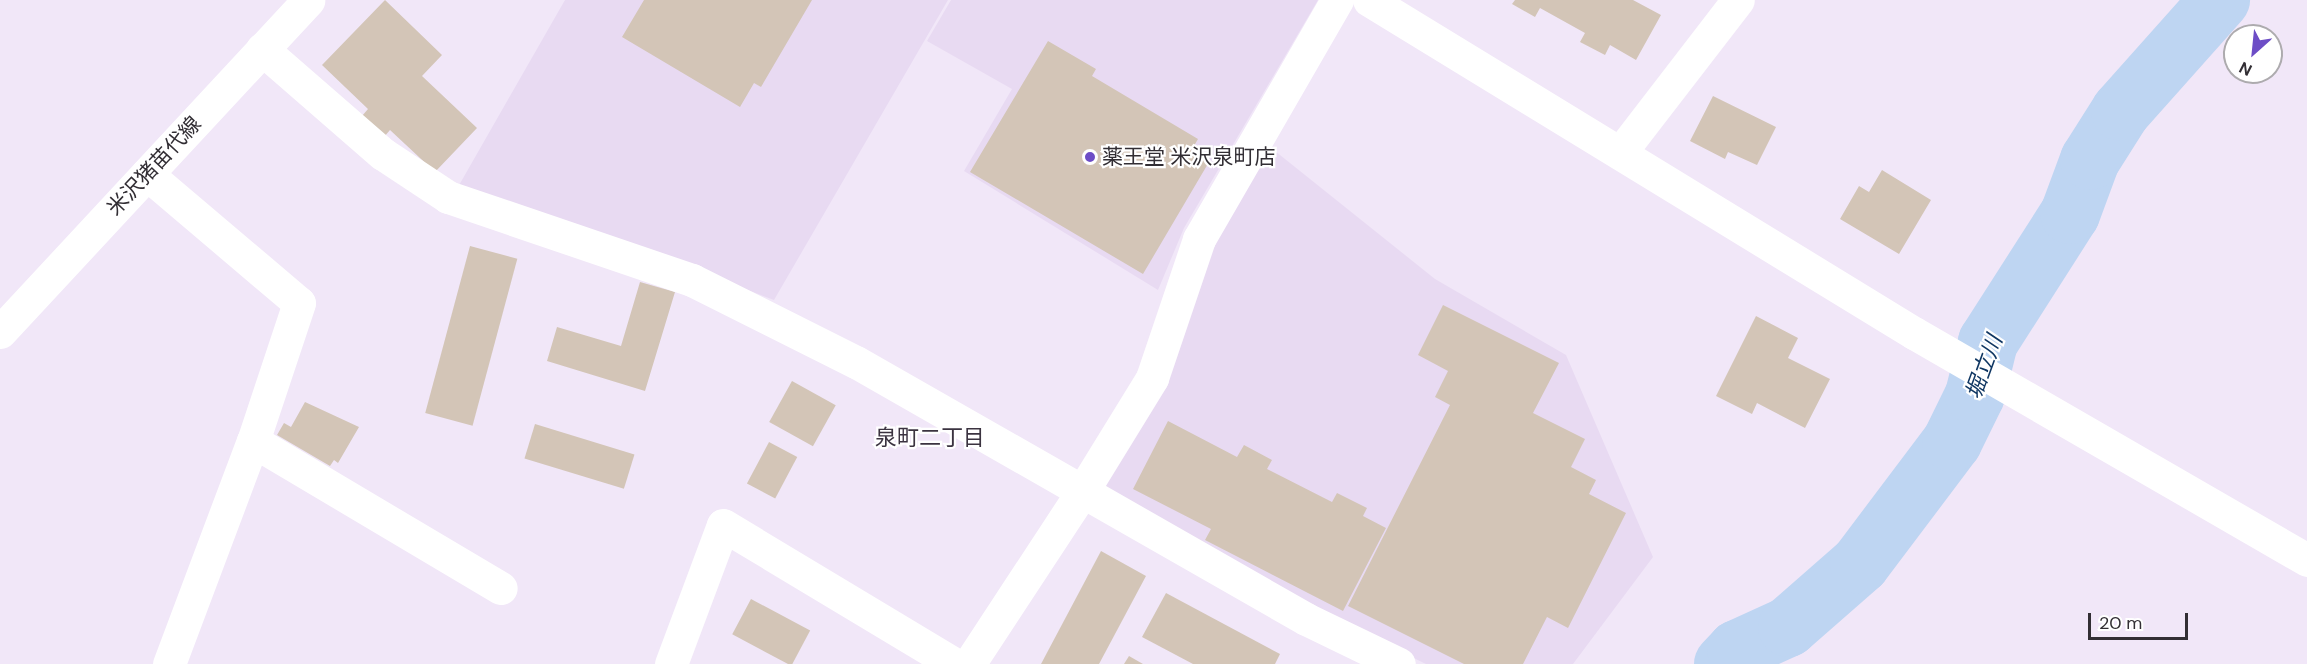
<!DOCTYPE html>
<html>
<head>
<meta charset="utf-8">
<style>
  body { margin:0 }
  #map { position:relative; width:2307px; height:664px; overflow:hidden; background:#f1e7f8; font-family:"DM Sans","Noto Sans JP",sans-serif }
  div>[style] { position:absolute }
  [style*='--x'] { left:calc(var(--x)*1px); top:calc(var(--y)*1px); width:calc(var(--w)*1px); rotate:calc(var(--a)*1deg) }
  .built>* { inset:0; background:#e8daf2 }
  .river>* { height:60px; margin:-30px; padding:0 30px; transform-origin:30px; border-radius:30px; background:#bed5f2 }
  .building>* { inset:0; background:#d3c5b7; transform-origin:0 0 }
  .minor>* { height:33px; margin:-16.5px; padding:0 16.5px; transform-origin:16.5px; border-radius:16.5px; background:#fff }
  .major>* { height:33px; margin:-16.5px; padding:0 16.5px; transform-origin:16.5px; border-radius:16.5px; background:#fff }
  .dots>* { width:16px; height:16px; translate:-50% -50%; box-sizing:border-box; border:3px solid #fff; border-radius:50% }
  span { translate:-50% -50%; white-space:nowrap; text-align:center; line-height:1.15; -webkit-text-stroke:4.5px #fff; paint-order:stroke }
  .poi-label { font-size:21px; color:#322e34 }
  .left { translate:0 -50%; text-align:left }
  .street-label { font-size:21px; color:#322e34 }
  .water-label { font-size:22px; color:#103763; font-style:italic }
  .neighbourhood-label { font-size:22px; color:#3b3340 }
  .north { position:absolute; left:2223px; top:24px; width:60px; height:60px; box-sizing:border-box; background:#fff; border:2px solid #adabae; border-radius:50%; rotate:207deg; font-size:16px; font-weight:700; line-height:24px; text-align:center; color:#322e34 }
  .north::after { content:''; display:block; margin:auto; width:21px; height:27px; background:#6d4dc6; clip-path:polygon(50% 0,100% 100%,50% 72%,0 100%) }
  .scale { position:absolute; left:2088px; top:613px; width:100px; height:27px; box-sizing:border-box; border:3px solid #322e34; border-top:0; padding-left:8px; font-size:18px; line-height:21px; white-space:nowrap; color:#322e34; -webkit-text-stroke:4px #fff; paint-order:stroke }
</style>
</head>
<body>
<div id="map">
  <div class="built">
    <i style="clip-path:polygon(565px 0,948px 0,774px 300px,592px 230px,458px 187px)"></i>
    <i style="clip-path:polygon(951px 0,1318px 0,1184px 228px,1158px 290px,964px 171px,1012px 89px,927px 41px)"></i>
    <i style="clip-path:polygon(1265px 143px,1435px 279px,1566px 355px,1653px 557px,1573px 664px,1426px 664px,1310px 608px,1099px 488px,1207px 242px)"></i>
  </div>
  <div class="river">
    <i style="--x:1724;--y:664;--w:19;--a:-47"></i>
    <i style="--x:1737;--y:650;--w:56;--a:-24.3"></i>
    <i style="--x:1788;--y:627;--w:96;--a:-41.2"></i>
    <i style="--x:1860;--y:564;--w:153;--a:-53"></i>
    <i style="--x:1952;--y:442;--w:52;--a:-63.9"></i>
    <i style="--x:1975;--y:395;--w:55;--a:-76.2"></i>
    <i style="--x:1988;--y:342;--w:152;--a:-57.4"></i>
    <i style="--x:2070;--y:214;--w:58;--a:-69.7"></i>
    <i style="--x:2090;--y:160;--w:58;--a:-57.7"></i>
    <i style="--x:2121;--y:111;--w:149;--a:-48.3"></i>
  </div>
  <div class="building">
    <i style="clip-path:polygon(385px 0,442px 55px,422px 76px,477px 128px,435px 172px,390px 130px,384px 137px,362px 116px,368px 109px,322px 65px)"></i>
    <i style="clip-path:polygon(644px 0,812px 0,761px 87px,754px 83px,740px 107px,622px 37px)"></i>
    <i style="clip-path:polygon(1515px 0,1633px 0,1661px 15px,1636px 60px,1610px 45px,1605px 55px,1580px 42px,1585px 33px,1540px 8px,1535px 17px,1512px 4px)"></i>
    <i style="clip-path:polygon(1048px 41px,1096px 69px,1092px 76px,1198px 139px,1191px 151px,1209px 162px,1143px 274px,970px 172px)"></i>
    <i style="clip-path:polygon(1713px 96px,1776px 127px,1757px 165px,1728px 152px,1725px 159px,1690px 141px)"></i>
    <i style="clip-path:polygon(1882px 170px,1931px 200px,1899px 254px,1840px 219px,1859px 186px,1869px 192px)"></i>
    <i style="left:470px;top:246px;width:49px;height:173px;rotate:15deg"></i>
    <i style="clip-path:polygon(640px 282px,675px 292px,645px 391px,547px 361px,557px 327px,621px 346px)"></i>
    <i style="clip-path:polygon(1443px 305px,1559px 363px,1533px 413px,1585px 439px,1571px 467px,1596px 480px,1589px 494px,1626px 513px,1568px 628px,1547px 617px,1523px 664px,1464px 664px,1348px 606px,1450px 405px,1435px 397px,1448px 371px,1418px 355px)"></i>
    <i style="clip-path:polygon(1756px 316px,1798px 338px,1788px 358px,1830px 379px,1805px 428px,1757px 403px,1752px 414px,1716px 396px)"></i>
    <i style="left:792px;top:381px;width:50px;height:47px;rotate:29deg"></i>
    <i style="clip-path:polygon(305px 402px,359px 427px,338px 463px,334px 460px,330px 466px,277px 435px,284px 423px,291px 427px)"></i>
    <i style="clip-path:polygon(1168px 421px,1237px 457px,1244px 445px,1272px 460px,1267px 469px,1332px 502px,1337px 493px,1367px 508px,1363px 516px,1386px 528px,1343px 611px,1205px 540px,1211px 529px,1133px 489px)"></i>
    <i style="left:535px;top:424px;width:104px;height:36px;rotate:17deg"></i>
    <i style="left:769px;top:442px;width:32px;height:47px;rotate:28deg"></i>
    <i style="clip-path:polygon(1101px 551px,1146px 576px,1099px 664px,1041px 664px)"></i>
    <i style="clip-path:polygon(1166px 593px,1280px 654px,1275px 664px,1193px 664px,1142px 637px)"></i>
    <i style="left:751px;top:599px;width:67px;height:40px;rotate:28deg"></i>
    <i style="clip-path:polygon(1129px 656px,1143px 664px,1124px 664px)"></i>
  </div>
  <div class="minor">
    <i style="--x:1369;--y:0;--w:639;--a:31.43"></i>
    <i style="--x:1914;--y:333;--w:454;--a:30"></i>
    <i style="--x:262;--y:49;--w:160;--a:41"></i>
    <i style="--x:383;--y:154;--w:78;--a:33.5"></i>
    <i style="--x:448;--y:197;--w:258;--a:18.8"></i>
    <i style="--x:692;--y:280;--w:183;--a:26.6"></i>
    <i style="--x:856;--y:362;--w:518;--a:29.73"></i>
    <i style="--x:1306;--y:619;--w:103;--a:25.8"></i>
    <i style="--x:1620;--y:153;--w:193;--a:-52.4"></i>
    <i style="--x:147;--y:174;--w:199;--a:40.3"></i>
    <i style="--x:299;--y:303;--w:145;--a:108.4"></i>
    <i style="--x:169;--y:664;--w:238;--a:-69.4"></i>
    <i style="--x:253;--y:441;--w:288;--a:30.7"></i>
    <i style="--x:671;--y:664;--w:148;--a:-69.5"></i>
    <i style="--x:723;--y:525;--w:270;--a:31"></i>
    <i style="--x:969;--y:664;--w:206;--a:-56.7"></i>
    <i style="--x:1082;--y:492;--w:134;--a:-58.4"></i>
    <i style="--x:1152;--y:378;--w:147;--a:-71.3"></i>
    <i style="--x:1199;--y:239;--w:276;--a:-60"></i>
  </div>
  <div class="major">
    <i style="--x:0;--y:332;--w:453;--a:-47.1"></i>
  </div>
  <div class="dots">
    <i style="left:1090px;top:157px;background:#6d4dc6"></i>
  </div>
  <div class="poi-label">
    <span class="left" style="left:1102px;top:157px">薬王堂 米沢泉町店</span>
  </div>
  <div class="street-label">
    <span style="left:154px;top:166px;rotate:-47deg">米沢猪苗代線</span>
  </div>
  <div class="water-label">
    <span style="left:1984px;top:367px;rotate:-70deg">堀立川</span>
  </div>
  <div class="neighbourhood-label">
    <span style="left:930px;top:438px">泉町二丁目</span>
  </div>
  <div class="north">N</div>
  <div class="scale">20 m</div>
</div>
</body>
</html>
